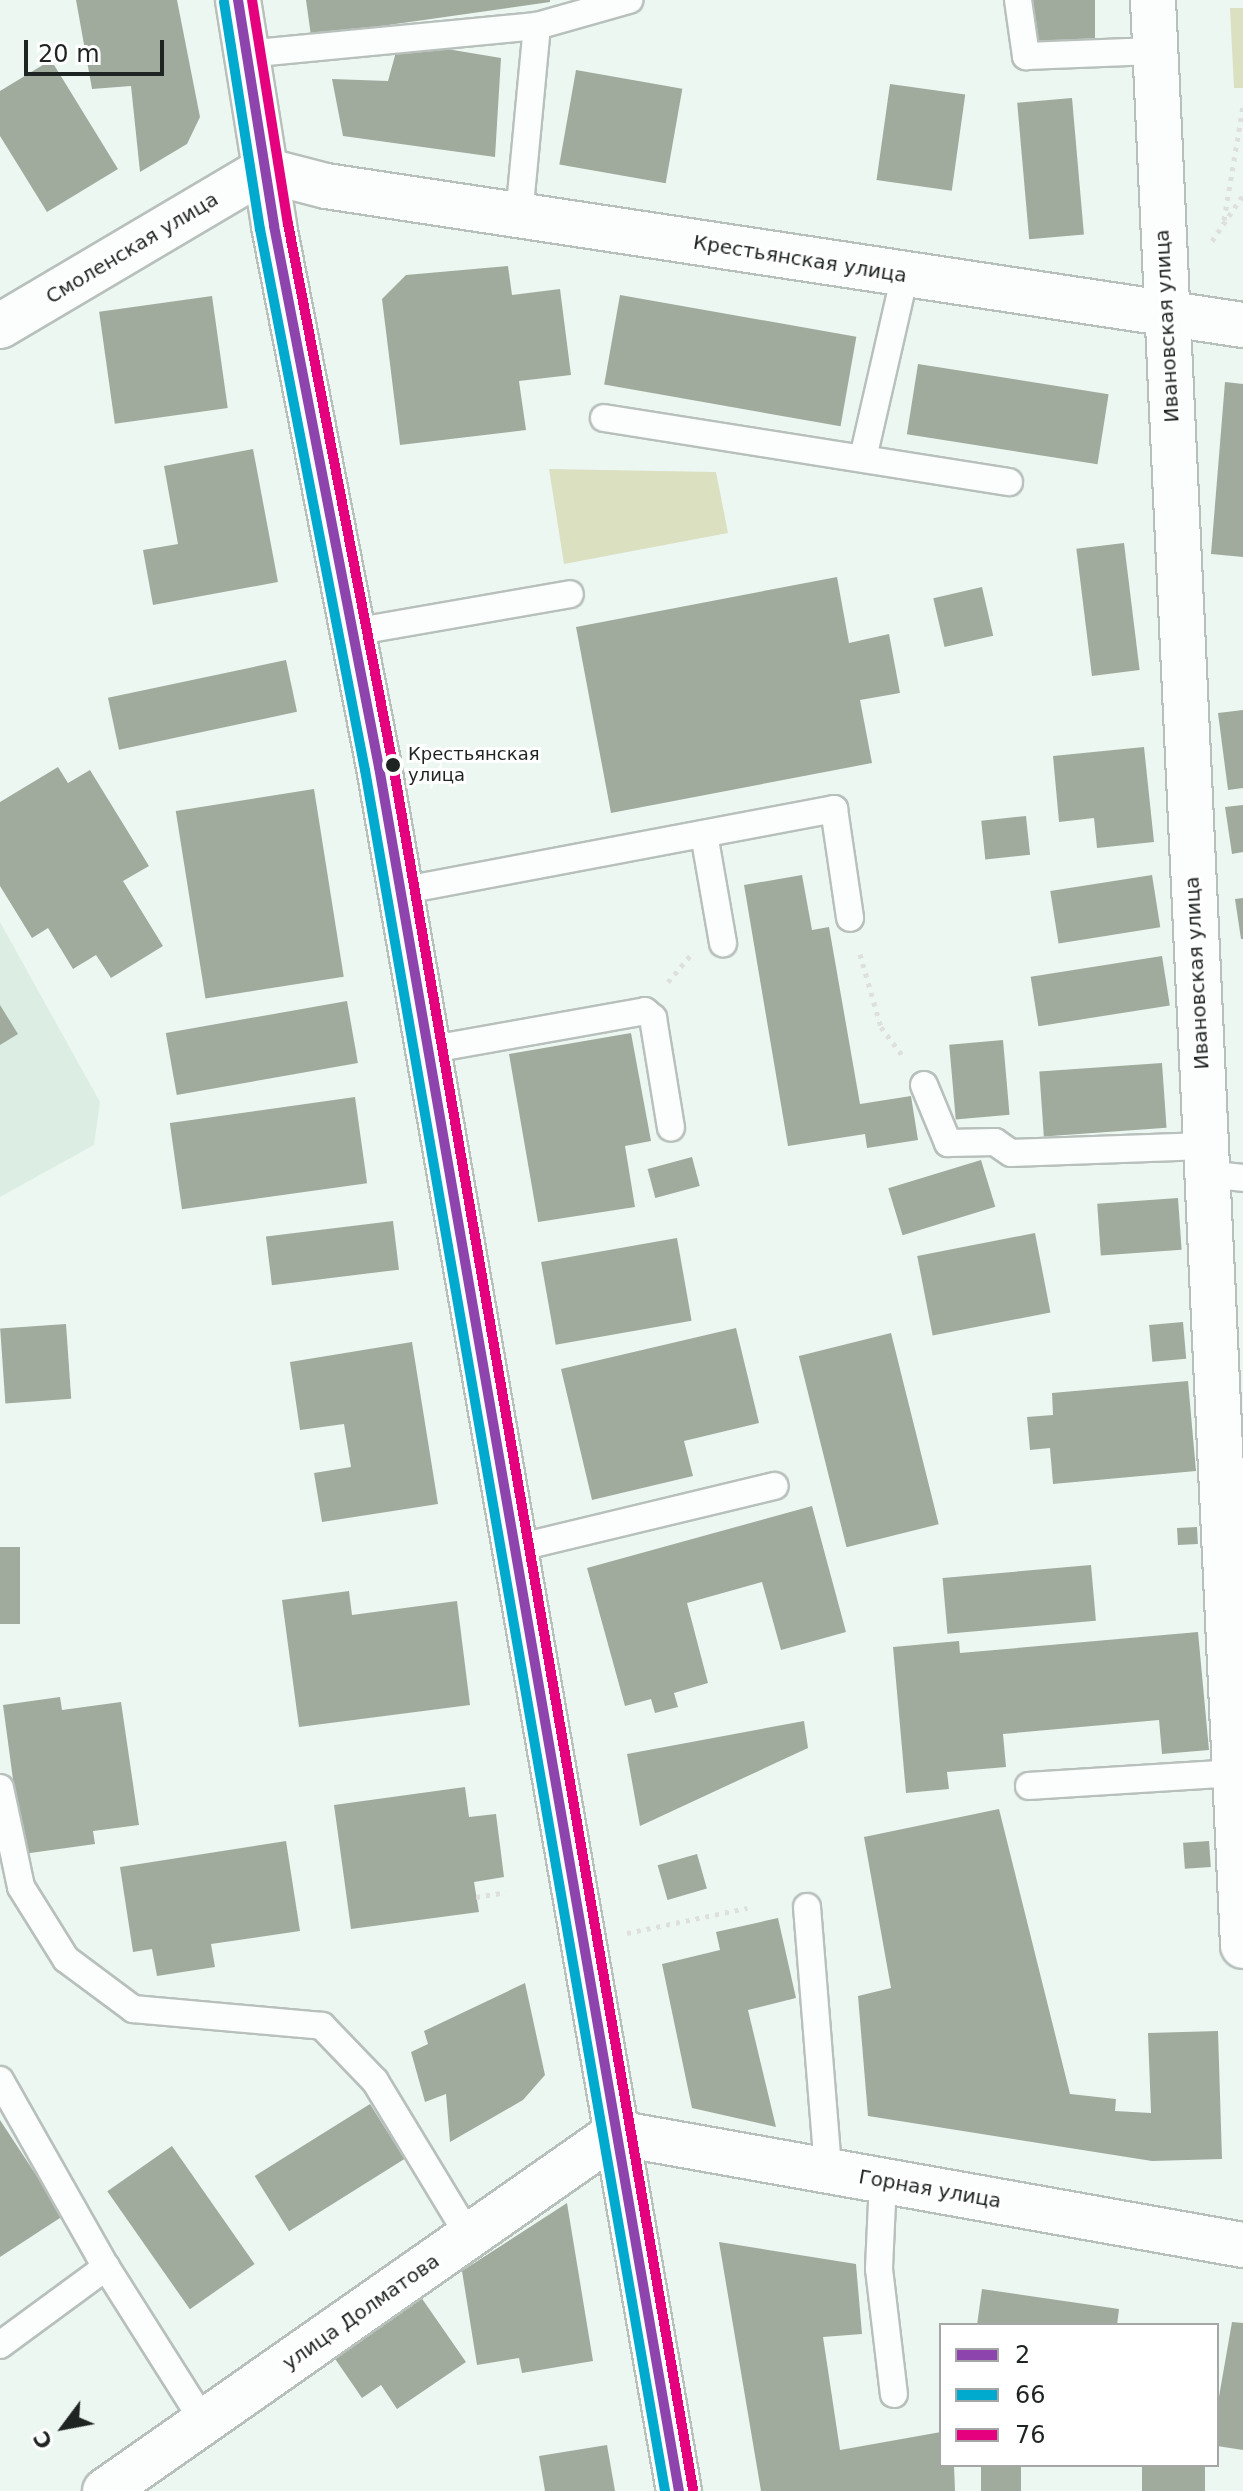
<!DOCTYPE html>
<html>
<head>
<meta charset="utf-8">
<style>
  body { margin:0 }
  #map { position:relative; width:1243px; height:2491px; overflow:hidden; background:#edf7f2; font-family:"DejaVu Sans",sans-serif }
  div>[style] { position:absolute }
  [style*='--x'] { left:calc(var(--x)*1px); top:calc(var(--y)*1px); width:calc(var(--w)*1px); rotate:calc(var(--a)*1deg) }
  .built>* { inset:0; background:#dceee4 }
  .green>* { inset:0; background:#dbe0c1 }
  .building>* { inset:0; background:#a0ab9e; transform-origin:0 0 }
  .path>* { height:5px; margin-top:-2.5px; transform-origin:0; background:repeating-linear-gradient(90deg,#dee0de 0 4px,transparent 0 10px) }
  .roads { filter:drop-shadow(2px 0 #b8c0bc) drop-shadow(-2px 0 #b8c0bc) drop-shadow(0 2px #b8c0bc) drop-shadow(0 -2px #b8c0bc) }
  .service>* { height:26px; margin:-13px; padding:0 13px; transform-origin:13px; border-radius:13px; background:#fcfefd }
  .minor>* { height:44px; margin:-22px; padding:0 22px; transform-origin:22px; border-radius:22px; background:#fcfefd }
  .tertiary>* { height:44px; margin:-22px; padding:0 22px; transform-origin:22px; border-radius:22px; background:#fcfefd }
  .secondary>* { height:44px; margin:-22px; padding:0 22px; transform-origin:22px; border-radius:22px; background:#fcfefd }
  .bus-1>* { height:10px; margin:-5px; padding:0 5px; transform-origin:5px; border-radius:5px; background:#8e44ad }
  .bus-2>* { height:10px; margin:-5px; padding:0 5px; transform-origin:5px; border-radius:5px; background:#00a9ce }
  .bus-3>* { height:10px; margin:-5px; padding:0 5px; transform-origin:5px; border-radius:5px; background:#e5007d }
  .dots>* { width:22px; height:22px; translate:-50% -50%; box-sizing:border-box; border:4px solid #fff; border-radius:50% }
  span { translate:-50% -50%; white-space:nowrap; text-align:center; line-height:1.15; -webkit-text-stroke:6px #fff; paint-order:stroke }
  .bus-label { font-size:18px; color:#1e2421 }
  .left { translate:0 -50%; text-align:left }
  .street-label { font-size:20px; color:#1e2421 }
  .legend { position:absolute; left:939px; top:2323px; width:280px; height:144px; box-sizing:border-box; background:#fff; border:2px solid #a5a7a6; margin:0; padding:10px 14px; list-style:none; font-size:24px; color:#1e2421 }
  .legend li { display:flex; align-items:center; gap:16px; height:40px }
  .legend b { width:40px; border:2px solid #a5a7a6 }
  .north { position:absolute; left:24px; top:2387px; width:80px; height:80px; -webkit-text-stroke:6px #fff; paint-order:stroke; rotate:238deg; font-size:22px; font-weight:700; line-height:32px; text-align:center; color:#1e2421 }
  .north::after { content:''; display:block; margin:auto; width:28px; height:36px; background:#1e2421; clip-path:polygon(50% 0,100% 100%,50% 72%,0 100%) }
  .scale { position:absolute; left:24px; top:40px; width:140px; height:36px; box-sizing:border-box; border:4px solid #1e2421; border-top:0; padding-left:10px; font-size:24px; line-height:28px; white-space:nowrap; color:#1e2421; -webkit-text-stroke:6px #fff; paint-order:stroke }
</style>
</head>
<body>
<div id="map">
  <div class="built">
    <i style="clip-path:polygon(0 922px,100px 1102px,94px 1145px,0 1197px)"></i>
  </div>
  <div class="green">
    <i style="clip-path:polygon(1230px 8px,1243px 8px,1243px 88px,1234px 88px)"></i>
    <i style="clip-path:polygon(549px 469px,716px 472px,728px 533px,564px 564px)"></i>
  </div>
  <div class="building">
    <i style="clip-path:polygon(76px 0,177px 0,200px 117px,187px 144px,140px 172px,131px 86px,92px 89px)"></i>
    <i style="clip-path:polygon(306px 0,550px 0,550px 2px,311px 36px)"></i>
    <i style="left:1029px;top:0;width:66px;height:41px"></i>
    <i style="clip-path:polygon(399px 41px,501px 58px,495px 157px,343px 136px,332px 79px,388px 81px)"></i>
    <i style="clip-path:polygon(51px 60px,118px 169px,47px 212px,0 136px,0 91px)"></i>
    <i style="left:576px;top:70px;width:108px;height:96px;rotate:10deg"></i>
    <i style="left:890px;top:84px;width:76px;height:97px;rotate:8deg"></i>
    <i style="left:1072px;top:98px;width:137px;height:55px;rotate:85deg"></i>
    <i style="clip-path:polygon(508px 266px,512px 295px,560px 289px,571px 375px,519px 381px,526px 430px,400px 445px,382px 299px,406px 275px)"></i>
    <i style="left:620px;top:295px;width:240px;height:91px;rotate:10deg"></i>
    <i style="left:212px;top:296px;width:113px;height:114px;rotate:82deg"></i>
    <i style="left:918px;top:364px;width:193px;height:71px;rotate:9deg"></i>
    <i style="clip-path:polygon(1225px 382px,1243px 384px,1243px 557px,1211px 554px)"></i>
    <i style="clip-path:polygon(253px 449px,278px 582px,153px 605px,143px 550px,178px 544px,164px 466px)"></i>
    <i style="left:1124px;top:543px;width:128px;height:48px;rotate:83deg"></i>
    <i style="clip-path:polygon(837px 577px,849px 643px,889px 634px,900px 693px,860px 700px,872px 763px,611px 813px,576px 627px)"></i>
    <i style="left:982px;top:587px;width:50px;height:50px;rotate:77deg"></i>
    <i style="left:286px;top:660px;width:53px;height:182px;rotate:78deg"></i>
    <i style="clip-path:polygon(1243px 710px,1243px 788px,1228px 790px,1218px 713px)"></i>
    <i style="clip-path:polygon(1144px 747px,1154px 842px,1097px 848px,1094px 818px,1059px 822px,1053px 756px)"></i>
    <i style="clip-path:polygon(58px 767px,68px 783px,90px 770px,149px 866px,123px 881px,163px 946px,111px 978px,96px 955px,73px 969px,48px 928px,32px 938px,0 886px,0 802px)"></i>
    <i style="left:314px;top:789px;width:190px;height:140px;rotate:81deg"></i>
    <i style="clip-path:polygon(1243px 805px,1243px 852px,1232px 854px,1225px 807px)"></i>
    <i style="left:1026px;top:816px;width:39px;height:45px;rotate:84deg"></i>
    <i style="clip-path:polygon(802px 875px,812px 930px,829px 927px,860px 1104px,911px 1096px,918px 1140px,867px 1148px,865px 1134px,788px 1146px,744px 885px)"></i>
    <i style="left:1152px;top:875px;width:53px;height:103px;rotate:81deg"></i>
    <i style="clip-path:polygon(1243px 898px,1243px 939px,1241px 939px,1235px 899px)"></i>
    <i style="left:1162px;top:956px;width:50px;height:133px;rotate:81deg"></i>
    <i style="left:347px;top:1001px;width:63px;height:184px;rotate:80deg"></i>
    <i style="clip-path:polygon(0 1005px,18px 1034px,0 1045px)"></i>
    <i style="clip-path:polygon(631px 1033px,651px 1141px,625px 1146px,635px 1207px,538px 1222px,509px 1054px)"></i>
    <i style="left:1003px;top:1040px;width:75px;height:54px;rotate:85deg"></i>
    <i style="left:1162px;top:1063px;width:65px;height:123px;rotate:86deg"></i>
    <i style="left:355px;top:1097px;width:87px;height:187px;rotate:82deg"></i>
    <i style="left:692px;top:1157px;width:30px;height:46px;rotate:75deg"></i>
    <i style="left:981px;top:1160px;width:49px;height:97px;rotate:73deg"></i>
    <i style="left:1178px;top:1198px;width:52px;height:81px;rotate:86deg"></i>
    <i style="left:393px;top:1221px;width:49px;height:128px;rotate:83deg"></i>
    <i style="left:1035px;top:1233px;width:81px;height:120px;rotate:79deg"></i>
    <i style="left:677px;top:1238px;width:84px;height:138px;rotate:80deg"></i>
    <i style="left:1183px;top:1322px;width:37px;height:34px;rotate:85deg"></i>
    <i style="left:66px;top:1324px;width:75px;height:66px;rotate:86deg"></i>
    <i style="clip-path:polygon(736px 1328px,759px 1423px,684px 1441px,693px 1476px,592px 1500px,561px 1369px)"></i>
    <i style="left:891px;top:1333px;width:197px;height:95px;rotate:76deg"></i>
    <i style="clip-path:polygon(412px 1342px,438px 1504px,322px 1522px,314px 1473px,351px 1467px,344px 1424px,300px 1430px,290px 1362px)"></i>
    <i style="clip-path:polygon(1188px 1381px,1196px 1471px,1053px 1484px,1050px 1448px,1030px 1450px,1027px 1417px,1053px 1415px,1052px 1393px)"></i>
    <i style="clip-path:polygon(812px 1506px,846px 1632px,781px 1650px,762px 1582px,687px 1603px,708px 1683px,674px 1693px,678px 1707px,655px 1713px,651px 1699px,625px 1706px,587px 1568px)"></i>
    <i style="left:1197px;top:1527px;width:17px;height:20px;rotate:87deg"></i>
    <i style="left:0;top:1547px;width:20px;height:77px"></i>
    <i style="left:1091px;top:1565px;width:56px;height:149px;rotate:85deg"></i>
    <i style="clip-path:polygon(349px 1591px,352px 1615px,457px 1601px,470px 1705px,299px 1727px,282px 1600px)"></i>
    <i style="clip-path:polygon(1198px 1632px,1209px 1750px,1162px 1754px,1159px 1720px,1003px 1734px,1006px 1767px,947px 1772px,949px 1789px,906px 1793px,893px 1647px,959px 1641px,960px 1653px)"></i>
    <i style="clip-path:polygon(60px 1697px,62px 1710px,121px 1702px,139px 1825px,93px 1831px,95px 1844px,23px 1854px,3px 1705px)"></i>
    <i style="clip-path:polygon(804px 1721px,808px 1748px,640px 1826px,627px 1754px)"></i>
    <i style="clip-path:polygon(465px 1787px,469px 1817px,496px 1814px,504px 1877px,474px 1882px,479px 1912px,351px 1929px,334px 1805px)"></i>
    <i style="clip-path:polygon(999px 1809px,1070px 2094px,1116px 2099px,1115px 2111px,1151px 2113px,1148px 2033px,1218px 2031px,1222px 2159px,1152px 2161px,868px 2116px,858px 1996px,891px 1988px,864px 1837px)"></i>
    <i style="clip-path:polygon(286px 1841px,300px 1931px,211px 1944px,215px 1967px,157px 1976px,152px 1949px,133px 1952px,120px 1867px)"></i>
    <i style="left:1209px;top:1841px;width:26px;height:26px;rotate:86deg"></i>
    <i style="left:697px;top:1854px;width:36px;height:41px;rotate:74deg"></i>
    <i style="clip-path:polygon(778px 1918px,796px 1998px,748px 2010px,776px 2127px,692px 2108px,662px 1964px,720px 1950px,716px 1932px)"></i>
    <i style="clip-path:polygon(525px 1983px,545px 2075px,523px 2100px,450px 2142px,446px 2094px,425px 2102px,411px 2052px,428px 2044px,424px 2031px)"></i>
    <i style="left:370px;top:2104px;width:65px;height:136px;rotate:58deg"></i>
    <i style="clip-path:polygon(0 2120px,63px 2216px,0 2257px)"></i>
    <i style="left:172px;top:2146px;width:144px;height:79px;rotate:55deg"></i>
    <i style="clip-path:polygon(567px 2203px,593px 2361px,522px 2373px,519px 2358px,477px 2365px,462px 2271px)"></i>
    <i style="clip-path:polygon(719px 2242px,856px 2264px,862px 2334px,823px 2337px,840px 2450px,941px 2432px,941px 2465px,954px 2465px,955px 2491px,761px 2491px)"></i>
    <i style="clip-path:polygon(982px 2289px,1119px 2309px,1117px 2325px,977px 2325px)"></i>
    <i style="clip-path:polygon(416px 2290px,466px 2362px,397px 2409px,381px 2385px,362px 2398px,329px 2350px)"></i>
    <i style="clip-path:polygon(1232px 2322px,1243px 2323px,1243px 2450px,1217px 2446px,1217px 2408px)"></i>
    <i style="clip-path:polygon(607px 2445px,615px 2491px,545px 2491px,539px 2456px)"></i>
    <i style="left:981px;top:2465px;width:40px;height:26px"></i>
    <i style="left:1142px;top:2465px;width:63px;height:26px"></i>
  </div>
  <div class="path">
    <i style="--x:1224;--y:220;--w:116;--a:-80.5"></i>
    <i style="--x:1212;--y:241;--w:55;--a:-56"></i>
    <i style="--x:860;--y:954;--w:76;--a:74"></i>
    <i style="--x:881;--y:1027;--w:39;--a:53"></i>
    <i style="--x:668;--y:982;--w:34;--a:-50"></i>
    <i style="--x:476;--y:1897;--w:30;--a:-9"></i>
    <i style="--x:627;--y:1933;--w:123;--a:-11.8"></i>
  </div>
  <div class="roads">
    <div class="service">
      <i style="--x:1018;--y:0;--w:57;--a:81.9"></i>
      <i style="--x:1026;--y:56;--w:128;--a:-2.2"></i>
      <i style="--x:246;--y:54;--w:292;--a:-5.5"></i>
      <i style="--x:519;--y:216;--w:191;--a:-84.6"></i>
      <i style="--x:537;--y:26;--w:96;--a:-15.8"></i>
      <i style="--x:604;--y:418;--w:410;--a:9"></i>
      <i style="--x:863;--y:458;--w:188;--a:-77.1"></i>
      <i style="--x:353;--y:632;--w:220;--a:-9.9"></i>
      <i style="--x:704;--y:834;--w:111;--a:80.1"></i>
      <i style="--x:400;--y:891;--w:442;--a:-10.7"></i>
      <i style="--x:834;--y:809;--w:110;--a:81.6"></i>
      <i style="--x:427;--y:1050;--w:221;--a:-10.1"></i>
      <i style="--x:645;--y:1011;--w:11;--a:41"></i>
      <i style="--x:653;--y:1018;--w:111;--a:80.7"></i>
      <i style="--x:924;--y:1085;--w:63;--a:67.5"></i>
      <i style="--x:948;--y:1143;--w:47;--a:-1.2"></i>
      <i style="--x:995;--y:1142;--w:19;--a:35"></i>
      <i style="--x:1011;--y:1153;--w:194;--a:-2.1"></i>
      <i style="--x:1206;--y:1174;--w:37;--a:6"></i>
      <i style="--x:512;--y:1549;--w:270;--a:-13.5"></i>
      <i style="--x:1029;--y:1786;--w:206;--a:-3.6"></i>
      <i style="--x:0;--y:1788;--w:101;--a:78"></i>
      <i style="--x:21;--y:1887;--w:85;--a:58"></i>
      <i style="--x:66;--y:1959;--w:84;--a:36.7"></i>
      <i style="--x:133;--y:2009;--w:190;--a:5.1"></i>
      <i style="--x:322;--y:2026;--w:76;--a:46.1"></i>
      <i style="--x:375;--y:2081;--w:181;--a:58.8"></i>
      <i style="--x:807;--y:1907;--w:264;--a:85.4"></i>
      <i style="--x:0;--y:2080;--w:215;--a:60.5"></i>
      <i style="--x:106;--y:2267;--w:183;--a:57.7"></i>
      <i style="--x:883;--y:2180;--w:89;--a:92.6"></i>
      <i style="--x:879;--y:2269;--w:126;--a:83.2"></i>
      <i style="--x:0;--y:2345;--w:132;--a:-36.3"></i>
    </div>
    <div class="minor">
      <i style="--x:1153;--y:0;--w:1948;--a:87.35"></i>
      <i style="--x:264;--y:170;--w:64;--a:14.5"></i>
      <i style="--x:326;--y:186;--w:927;--a:8.62"></i>
    </div>
    <div class="tertiary">
      <i style="--x:0;--y:326;--w:307;--a:-30.6"></i>
      <i style="--x:616;--y:2133;--w:637;--a:10.13"></i>
    </div>
    <div class="secondary">
      <i style="--x:238;--y:0;--w:229;--a:80.9"></i>
      <i style="--x:274;--y:226;--w:551;--a:79.02"></i>
      <i style="--x:379;--y:767;--w:1750;--a:80.13"></i>
      <i style="--x:105;--y:2491;--w:624;--a:-35.01"></i>
    </div>
  </div>
  <div class="bus-1">
    <i style="--x:238;--y:0;--w:229;--a:80.9"></i>
    <i style="--x:274;--y:226;--w:551;--a:79.02"></i>
    <i style="--x:379;--y:767;--w:1750;--a:80.13"></i>
  </div>
  <div class="bus-2">
    <i style="--x:224;--y:2;--w:230;--a:81"></i>
    <i style="--x:260;--y:229;--w:551;--a:79.02"></i>
    <i style="--x:365;--y:770;--w:1747;--a:80.11"></i>
  </div>
  <div class="bus-3">
    <i style="--x:252;--y:0;--w:227;--a:80.9"></i>
    <i style="--x:288;--y:224;--w:551;--a:79.02"></i>
    <i style="--x:393;--y:765;--w:1750;--a:80.13"></i>
  </div>
  <div class="dots">
    <i style="left:393px;top:765px;background:#1e2421"></i>
  </div>
  <div class="bus-label">
    <span class="left" style="left:408px;top:765px">Крестьянская<br>улица</span>
  </div>
  <div class="street-label">
    <span style="left:132px;top:248px;rotate:-31deg">Смоленская улица</span>
    <span style="left:800px;top:259px;rotate:9deg">Крестьянская улица</span>
    <span style="left:1167px;top:326px;rotate:-93deg">Ивановская улица</span>
    <span style="left:1197px;top:973px;rotate:-93deg">Ивановская улица</span>
    <span style="left:930px;top:2189px;rotate:10deg">Горная улица</span>
    <span style="left:361px;top:2312px;rotate:-35deg">улица Долматова</span>
  </div>
  <ul class="legend">
  <li><b style="height:10px;background:#8e44ad"></b>2</li>
  <li><b style="height:10px;background:#00a9ce"></b>66</li>
  <li><b style="height:10px;background:#e5007d"></b>76</li>
  </ul>
  <div class="north">С</div>
  <div class="scale">20 m</div>
</div>
</body>
</html>
